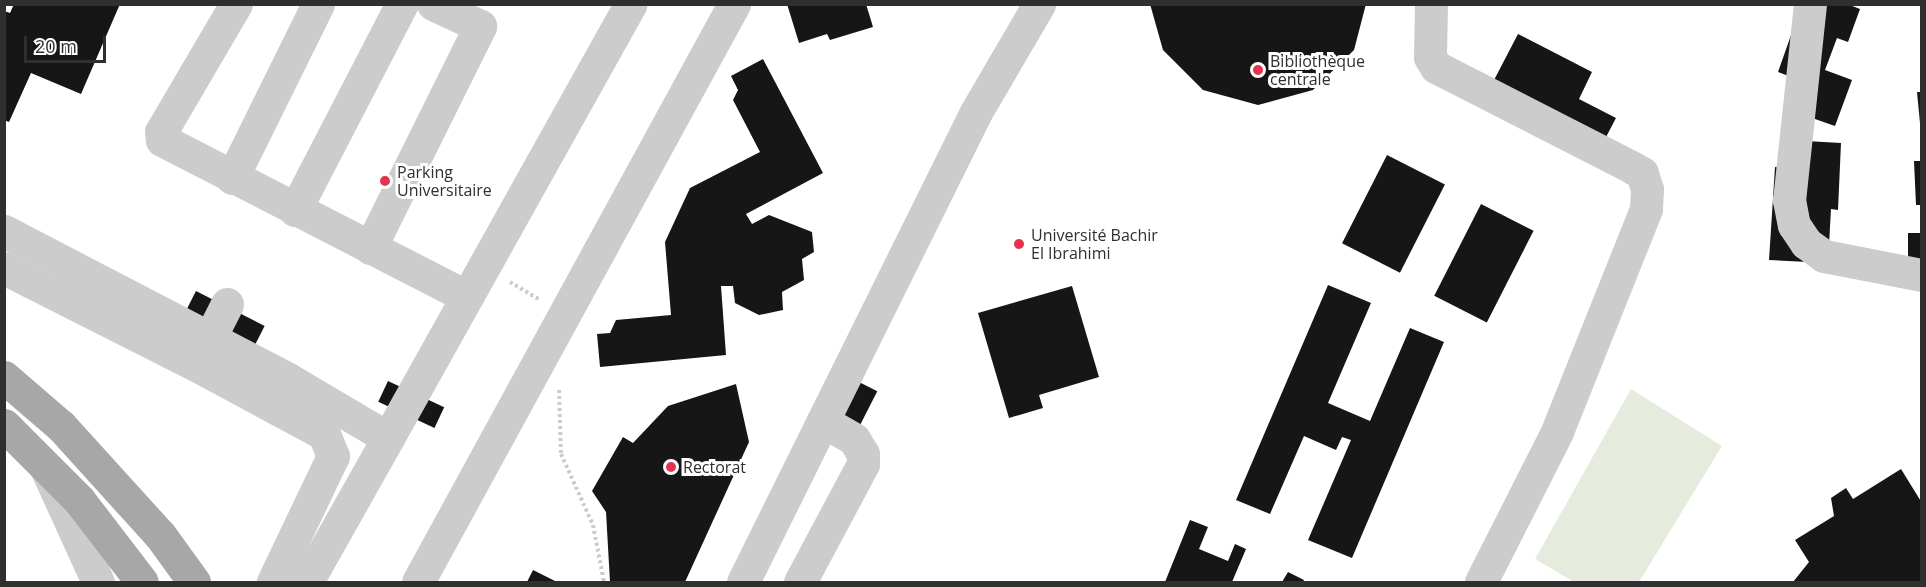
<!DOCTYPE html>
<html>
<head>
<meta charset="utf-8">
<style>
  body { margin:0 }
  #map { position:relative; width:1926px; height:587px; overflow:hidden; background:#fff; font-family:"Open Sans",sans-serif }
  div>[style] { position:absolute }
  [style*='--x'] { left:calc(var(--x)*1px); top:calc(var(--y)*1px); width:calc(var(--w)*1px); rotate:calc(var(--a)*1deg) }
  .green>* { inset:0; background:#e6ecdd }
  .building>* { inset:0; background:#161616; transform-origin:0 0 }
  .path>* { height:4px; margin-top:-2px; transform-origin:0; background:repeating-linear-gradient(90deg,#ccc 0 3px,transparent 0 6px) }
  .minor>* { height:33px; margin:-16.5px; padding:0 16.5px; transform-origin:16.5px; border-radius:16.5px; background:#ccc }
  .major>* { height:33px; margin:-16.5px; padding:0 16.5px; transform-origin:16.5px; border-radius:16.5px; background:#a7a7a7 }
  .dots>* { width:16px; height:16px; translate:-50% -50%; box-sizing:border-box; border:3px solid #fff; border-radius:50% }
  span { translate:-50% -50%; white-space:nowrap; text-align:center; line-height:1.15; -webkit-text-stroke:6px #fff; paint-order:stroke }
  .poi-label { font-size:16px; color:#2f2f2f }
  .left { translate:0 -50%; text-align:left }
  .frame { position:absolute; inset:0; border:6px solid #2f2f2f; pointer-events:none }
  .scale { position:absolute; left:24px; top:36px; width:82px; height:27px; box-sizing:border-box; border:3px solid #2f2f2f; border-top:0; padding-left:8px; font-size:18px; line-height:21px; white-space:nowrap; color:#2f2f2f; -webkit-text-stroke:4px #fff; paint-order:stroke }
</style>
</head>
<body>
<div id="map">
  <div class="green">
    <i style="clip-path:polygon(1631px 389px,1722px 446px,1639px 582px,1574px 582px,1535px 559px)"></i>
  </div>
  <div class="building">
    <i style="clip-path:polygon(14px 4px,120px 4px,81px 94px,31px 73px,9px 122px,4px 120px,4px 11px,10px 13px)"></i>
    <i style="clip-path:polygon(787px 4px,866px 4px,873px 27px,830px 40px,827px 34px,799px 43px)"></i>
    <i style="clip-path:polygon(1150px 4px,1366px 4px,1354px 50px,1313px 90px,1258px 105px,1203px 90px,1163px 50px)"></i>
    <i style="clip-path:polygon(1802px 4px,1847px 4px,1860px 9px,1848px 42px,1837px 38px,1825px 70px,1852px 80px,1835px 126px,1792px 111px,1802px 81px,1778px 72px)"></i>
    <i style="clip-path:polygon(1518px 34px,1592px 72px,1579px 99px,1616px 118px,1605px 139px,1493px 82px)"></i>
    <i style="clip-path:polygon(763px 59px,823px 173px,746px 214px,752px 224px,769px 215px,812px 232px,814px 252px,802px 259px,804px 280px,782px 292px,783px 310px,759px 315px,735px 303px,733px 286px,721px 286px,726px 355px,600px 367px,597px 334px,610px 333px,616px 320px,671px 315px,665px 242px,690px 188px,760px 152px,733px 100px,738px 90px,731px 76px)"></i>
    <i style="clip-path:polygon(1917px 92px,1922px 92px,1922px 123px,1920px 123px)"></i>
    <i style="clip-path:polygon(1789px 140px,1841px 143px,1838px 210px,1831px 209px,1828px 263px,1769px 260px,1775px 167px,1787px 168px)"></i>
    <i style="left:1387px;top:155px;width:65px;height:99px;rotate:27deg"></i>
    <i style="clip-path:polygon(1914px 161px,1922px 161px,1922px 205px,1916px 205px)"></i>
    <i style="left:1481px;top:204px;width:59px;height:103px;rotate:27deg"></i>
    <i style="left:1922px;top:233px;width:44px;height:14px;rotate:90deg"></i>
    <i style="clip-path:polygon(1328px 285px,1371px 303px,1328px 403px,1370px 421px,1410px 328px,1444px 342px,1352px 558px,1308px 540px,1351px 440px,1342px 437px,1336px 450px,1304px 436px,1270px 514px,1236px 500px)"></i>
    <i style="clip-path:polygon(1072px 286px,1099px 377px,1039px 395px,1043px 408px,1009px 418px,978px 313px)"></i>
    <i style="left:196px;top:291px;width:77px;height:21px;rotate:27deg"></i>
    <i style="left:855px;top:380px;width:25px;height:42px;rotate:27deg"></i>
    <i style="left:388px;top:381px;width:62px;height:23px;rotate:25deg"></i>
    <i style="clip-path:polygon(736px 384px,749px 442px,685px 582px,610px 582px,606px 512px,592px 491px,623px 437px,633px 443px,668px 406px)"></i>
    <i style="clip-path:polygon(1901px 469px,1922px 503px,1922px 582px,1793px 582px,1809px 562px,1795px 540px,1834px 516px,1831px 498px,1846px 488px,1853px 499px)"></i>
    <i style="clip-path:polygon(1190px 520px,1208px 527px,1199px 549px,1228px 561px,1235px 544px,1246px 549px,1232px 582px,1165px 582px)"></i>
    <i style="clip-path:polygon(533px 570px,555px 581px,554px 582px,527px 582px)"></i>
    <i style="clip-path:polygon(1288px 572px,1304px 580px,1303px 582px,1282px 582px)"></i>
  </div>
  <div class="path">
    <i style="--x:510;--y:282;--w:35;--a:31"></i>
    <i style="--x:559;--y:390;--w:64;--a:88.2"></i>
    <i style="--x:561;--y:454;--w:78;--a:65.7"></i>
    <i style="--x:593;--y:525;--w:58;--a:79.1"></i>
  </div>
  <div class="minor">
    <i style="--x:236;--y:4;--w:148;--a:120.4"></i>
    <i style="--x:161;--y:132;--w:8;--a:83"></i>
    <i style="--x:162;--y:140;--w:343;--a:27.2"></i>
    <i style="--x:1431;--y:4;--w:53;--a:91.1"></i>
    <i style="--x:1430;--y:57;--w:12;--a:59"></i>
    <i style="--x:1436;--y:67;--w:221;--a:27.1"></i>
    <i style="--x:1633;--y:168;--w:10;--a:29"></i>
    <i style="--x:1642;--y:173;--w:17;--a:73"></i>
    <i style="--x:1647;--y:189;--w:20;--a:93"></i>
    <i style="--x:1646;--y:209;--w:240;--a:111.8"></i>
    <i style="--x:1557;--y:432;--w:168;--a:116.9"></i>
    <i style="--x:1810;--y:4;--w:197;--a:96.1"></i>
    <i style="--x:1789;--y:200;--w:25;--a:79"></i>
    <i style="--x:1794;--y:225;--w:22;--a:56"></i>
    <i style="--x:1806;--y:243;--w:22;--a:36"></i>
    <i style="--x:1824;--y:256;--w:100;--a:11"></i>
    <i style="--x:232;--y:178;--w:194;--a:-63.7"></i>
    <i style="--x:295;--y:210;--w:232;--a:-62.6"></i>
    <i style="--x:4;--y:231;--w:320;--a:27.5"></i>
    <i style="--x:288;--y:379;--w:116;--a:30.5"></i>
    <i style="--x:388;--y:438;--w:165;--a:119.4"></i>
    <i style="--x:370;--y:248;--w:248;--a:-63.6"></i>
    <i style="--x:480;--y:26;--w:52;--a:-154.9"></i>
    <i style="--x:4;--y:268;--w:215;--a:26.8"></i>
    <i style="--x:227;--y:304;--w:68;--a:116.9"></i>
    <i style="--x:196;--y:365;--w:145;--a:28.3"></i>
    <i style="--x:324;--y:434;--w:24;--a:68"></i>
    <i style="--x:333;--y:456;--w:140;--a:115.5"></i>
    <i style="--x:388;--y:438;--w:497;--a:-60.8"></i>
    <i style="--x:46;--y:468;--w:125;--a:65.5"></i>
    <i style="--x:418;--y:582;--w:659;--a:-61.33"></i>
    <i style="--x:743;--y:582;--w:525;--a:-63.63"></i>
    <i style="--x:976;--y:112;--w:125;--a:-59.7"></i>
    <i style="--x:800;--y:582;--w:134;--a:-61.9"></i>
    <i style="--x:863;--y:464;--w:10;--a:-90"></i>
    <i style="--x:863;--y:454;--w:17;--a:-121"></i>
    <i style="--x:854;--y:439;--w:36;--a:-150"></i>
  </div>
  <div class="major">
    <i style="--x:4;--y:377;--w:75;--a:40.7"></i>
    <i style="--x:61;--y:426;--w:147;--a:47.8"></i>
    <i style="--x:160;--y:535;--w:58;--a:54.1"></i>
    <i style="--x:4;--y:425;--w:106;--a:45"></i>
    <i style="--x:79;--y:500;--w:103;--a:52.5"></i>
  </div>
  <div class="dots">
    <i style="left:1258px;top:70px;background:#e4334e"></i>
    <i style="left:385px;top:181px;background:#e4334e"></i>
    <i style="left:1019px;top:244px;background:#e4334e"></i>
    <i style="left:671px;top:467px;background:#e4334e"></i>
  </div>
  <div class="poi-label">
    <span class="left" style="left:1270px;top:70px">Bibliothèque<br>centrale</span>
    <span class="left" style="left:397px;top:181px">Parking<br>Universitaire</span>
    <span class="left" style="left:1031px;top:244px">Université Bachir<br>El Ibrahimi</span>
    <span class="left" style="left:683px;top:467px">Rectorat</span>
  </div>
  <div class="frame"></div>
  <div class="scale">20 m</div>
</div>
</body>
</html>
